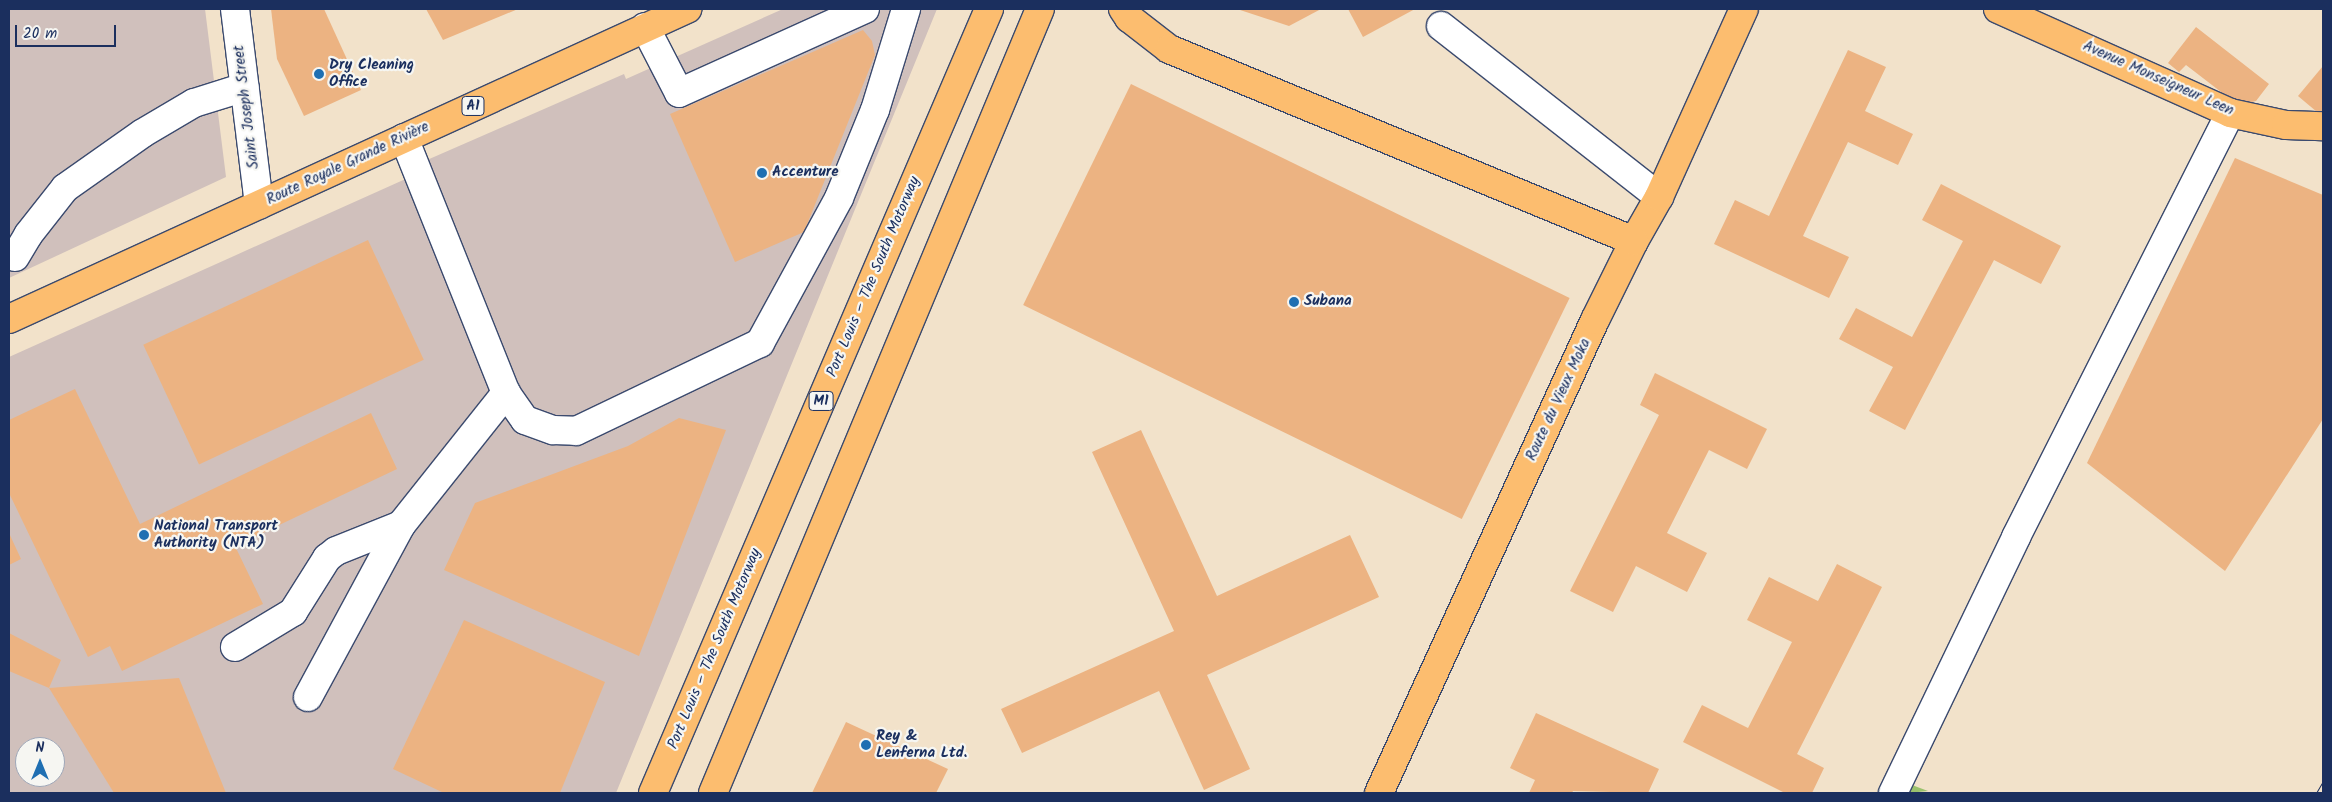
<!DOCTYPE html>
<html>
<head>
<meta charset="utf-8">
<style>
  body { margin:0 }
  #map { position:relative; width:2332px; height:802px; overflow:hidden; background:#f2e2ca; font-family:Kalam,sans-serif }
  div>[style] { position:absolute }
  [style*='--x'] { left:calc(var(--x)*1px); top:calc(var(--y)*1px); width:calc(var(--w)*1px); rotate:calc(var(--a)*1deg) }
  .industrial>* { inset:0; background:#d0c0bc }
  .green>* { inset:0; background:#9bc26d }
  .building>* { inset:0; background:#ecb382; transform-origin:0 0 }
  .roads { filter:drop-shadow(1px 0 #3b4a6e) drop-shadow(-1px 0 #3b4a6e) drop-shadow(0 1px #3b4a6e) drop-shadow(0 -1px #3b4a6e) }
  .minor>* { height:28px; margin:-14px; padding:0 14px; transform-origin:14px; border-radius:14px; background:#fff }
  .major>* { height:28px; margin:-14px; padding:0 14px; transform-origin:14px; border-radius:14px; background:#fcbd6f }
  .highway>* { height:28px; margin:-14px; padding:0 14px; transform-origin:14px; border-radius:14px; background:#fcbd6f }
  .tram>* { height:1px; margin:-0.5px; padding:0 0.5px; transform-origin:0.5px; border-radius:0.5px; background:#1b2f5e }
  .dots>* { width:14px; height:14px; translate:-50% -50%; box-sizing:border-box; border:2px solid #f6f6f2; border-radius:50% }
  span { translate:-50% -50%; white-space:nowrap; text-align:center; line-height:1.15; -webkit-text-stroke:4.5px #f6f6f2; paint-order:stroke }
  .shield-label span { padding:1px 4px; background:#f6f6f2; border:1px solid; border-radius:4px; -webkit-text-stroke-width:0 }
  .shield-label { font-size:14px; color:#1b2f5e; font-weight:700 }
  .poi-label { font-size:15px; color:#1b2f5e; font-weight:700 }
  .left { translate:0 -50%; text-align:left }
  .street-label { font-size:15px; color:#1b2f5e }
  .frame { position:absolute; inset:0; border:10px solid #1b2f5e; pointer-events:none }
  .north { position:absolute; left:15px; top:737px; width:50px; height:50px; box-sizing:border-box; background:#f6f6f2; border:1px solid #9ea6b7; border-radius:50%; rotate:0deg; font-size:14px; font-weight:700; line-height:20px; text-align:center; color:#1b2f5e }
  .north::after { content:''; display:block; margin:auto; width:18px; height:22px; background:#1f6fb2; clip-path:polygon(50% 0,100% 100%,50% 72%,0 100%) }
  .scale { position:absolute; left:15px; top:25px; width:101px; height:22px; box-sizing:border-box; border:2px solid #1b2f5e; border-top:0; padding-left:6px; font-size:15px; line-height:18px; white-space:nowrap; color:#1b2f5e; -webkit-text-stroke:4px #f6f6f2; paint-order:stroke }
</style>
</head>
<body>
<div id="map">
  <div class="industrial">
    <i style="clip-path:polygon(9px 9px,205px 9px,226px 177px,9px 278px)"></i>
    <i style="clip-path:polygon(evenodd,783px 9px,937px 9px,616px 793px,9px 793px,9px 357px,430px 168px,427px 160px,624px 74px,626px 79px,783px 9px,25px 747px,55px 747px,55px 777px,25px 777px,25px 747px)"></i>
  </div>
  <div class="green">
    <i style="clip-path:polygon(1912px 785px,1928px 791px,1908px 793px)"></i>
  </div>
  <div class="building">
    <i style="clip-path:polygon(271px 9px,324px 9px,361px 90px,304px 116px,277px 59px)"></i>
    <i style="clip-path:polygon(426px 9px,518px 9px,443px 40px)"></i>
    <i style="clip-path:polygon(1237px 9px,1321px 9px,1289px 26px)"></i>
    <i style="clip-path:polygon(1348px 9px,1415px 9px,1363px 37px)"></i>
    <i style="clip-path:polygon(2196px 27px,2269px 84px,2256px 101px,2238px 105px,2186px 65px,2179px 72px,2168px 63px)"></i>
    <i style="clip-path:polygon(863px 30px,872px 41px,875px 55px,804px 232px,735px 262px,670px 114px)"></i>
    <i style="clip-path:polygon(1848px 50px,1886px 67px,1865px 111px,1913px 134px,1898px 165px,1848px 142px,1803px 236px,1849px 257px,1829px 298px,1714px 244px,1735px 200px,1769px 216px)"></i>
    <i style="clip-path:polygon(2323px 66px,2323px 117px,2298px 96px)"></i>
    <i style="left:1131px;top:84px;width:488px;height:246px;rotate:26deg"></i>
    <i style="clip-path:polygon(2235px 158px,2323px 195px,2323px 419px,2225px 571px,2087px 463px)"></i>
    <i style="clip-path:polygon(1941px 184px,2061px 246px,2041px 284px,1994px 260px,1905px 430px,1869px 411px,1893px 367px,1839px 339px,1856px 308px,1912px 337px,1963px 241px,1922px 220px)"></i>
    <i style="left:368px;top:240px;width:132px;height:248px;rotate:65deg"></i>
    <i style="clip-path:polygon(1655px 373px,1767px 429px,1747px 469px,1709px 450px,1667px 533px,1707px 553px,1687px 592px,1636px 566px,1613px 612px,1570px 591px,1659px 415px,1640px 405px)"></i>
    <i style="clip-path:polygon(75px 389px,140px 524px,371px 413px,397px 469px,235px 546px,263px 604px,122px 671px,110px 646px,88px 657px,9px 493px,9px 420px)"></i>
    <i style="clip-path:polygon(679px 418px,726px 430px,639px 656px,444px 570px,475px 503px,628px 446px)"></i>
    <i style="clip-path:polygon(1141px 430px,1217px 596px,1350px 535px,1379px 597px,1207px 675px,1250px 769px,1204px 790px,1159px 691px,1022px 753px,1001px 709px,1174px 631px,1092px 452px)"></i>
    <i style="clip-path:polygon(9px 533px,21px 559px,9px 565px)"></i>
    <i style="clip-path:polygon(1837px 564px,1882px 587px,1797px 754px,1824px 768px,1812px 793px,1785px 793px,1683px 742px,1702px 705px,1748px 728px,1792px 642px,1747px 620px,1769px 577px,1818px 601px)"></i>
    <i style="clip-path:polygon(464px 620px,605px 682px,560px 793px,444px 793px,393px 769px)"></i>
    <i style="clip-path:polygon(9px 633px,61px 660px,49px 688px,9px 671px)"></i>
    <i style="clip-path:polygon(179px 678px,226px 793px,114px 793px,49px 688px)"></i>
    <i style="clip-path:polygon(1536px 713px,1659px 769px,1648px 793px,1573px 791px,1572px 793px,1529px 793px,1535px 780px,1510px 768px)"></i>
    <i style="clip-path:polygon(846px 722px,948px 769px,936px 793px,812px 793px)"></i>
  </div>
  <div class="roads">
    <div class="minor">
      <i style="--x:235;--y:9;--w:197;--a:83"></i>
      <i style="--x:1441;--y:26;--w:277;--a:38.1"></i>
      <i style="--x:645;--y:27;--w:74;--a:62.7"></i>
      <i style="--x:679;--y:93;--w:204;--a:-24.3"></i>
      <i style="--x:404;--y:138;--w:275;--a:68.2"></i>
      <i style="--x:506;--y:393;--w:33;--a:55"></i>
      <i style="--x:525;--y:420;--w:30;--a:20"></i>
      <i style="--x:553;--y:430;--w:23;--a:2"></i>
      <i style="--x:576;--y:431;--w:204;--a:-25.6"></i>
      <i style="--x:760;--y:343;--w:165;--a:-61.4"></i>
      <i style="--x:839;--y:198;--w:95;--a:-67.8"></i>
      <i style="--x:875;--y:110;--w:106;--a:-72.9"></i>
      <i style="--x:15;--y:257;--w:26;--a:-59"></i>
      <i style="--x:28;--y:235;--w:60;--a:-51.8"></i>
      <i style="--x:65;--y:188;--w:95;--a:-35.2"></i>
      <i style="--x:143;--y:133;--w:59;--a:-30.5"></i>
      <i style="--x:194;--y:103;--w:53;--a:-17.4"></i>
      <i style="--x:235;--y:647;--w:68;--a:-31.1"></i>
      <i style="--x:293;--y:612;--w:64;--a:-57.8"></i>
      <i style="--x:327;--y:558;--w:11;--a:-38"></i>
      <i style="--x:336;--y:551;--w:70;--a:-21.8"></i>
      <i style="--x:401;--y:525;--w:169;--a:-51.5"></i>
      <i style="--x:308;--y:697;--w:196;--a:-61.6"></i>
      <i style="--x:1893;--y:793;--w:284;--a:-64.3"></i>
      <i style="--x:2016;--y:537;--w:475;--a:-63.2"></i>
    </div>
    <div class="major">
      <i style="--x:1998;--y:9;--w:254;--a:24.1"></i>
      <i style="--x:2230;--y:113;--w:57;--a:12.1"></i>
      <i style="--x:2286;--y:125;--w:37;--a:2"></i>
      <i style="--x:9;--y:319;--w:746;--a:-24.57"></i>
      <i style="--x:1379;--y:793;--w:520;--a:-65.46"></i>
      <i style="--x:1595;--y:320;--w:88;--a:-63.7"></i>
      <i style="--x:1634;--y:241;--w:51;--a:-60.4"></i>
      <i style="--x:1659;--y:197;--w:206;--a:-65.7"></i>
    </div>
    <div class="highway">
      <i style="--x:1123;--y:9;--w:11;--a:56"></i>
      <i style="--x:1129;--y:18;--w:51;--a:37.8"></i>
      <i style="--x:1169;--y:49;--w:503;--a:22.44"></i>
      <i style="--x:653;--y:793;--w:853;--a:-66.8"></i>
      <i style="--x:713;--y:793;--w:849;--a:-67.36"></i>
    </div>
  </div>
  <div class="tram">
    <i style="--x:2316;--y:793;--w:14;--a:-60"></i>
  </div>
  <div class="dots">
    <i style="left:319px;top:74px;background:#1f6fb2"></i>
    <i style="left:762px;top:173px;background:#1f6fb2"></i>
    <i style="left:1294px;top:302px;background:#1f6fb2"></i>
    <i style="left:144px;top:535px;background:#1f6fb2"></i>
    <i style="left:866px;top:745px;background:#1f6fb2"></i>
  </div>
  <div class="shield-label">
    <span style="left:473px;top:106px">A1</span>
    <span style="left:821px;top:401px">M1</span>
  </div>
  <div class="poi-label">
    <span class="left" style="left:329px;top:74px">Dry Cleaning<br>Office</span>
    <span class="left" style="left:772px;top:173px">Accenture</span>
    <span class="left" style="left:1304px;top:302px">Subana</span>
    <span class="left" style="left:154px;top:535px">National Transport<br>Authority (NTA)</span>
    <span class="left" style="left:876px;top:745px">Rey &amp;<br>Lenferna Ltd.</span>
  </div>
  <div class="street-label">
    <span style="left:2158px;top:79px;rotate:24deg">Avenue Monseigneur Leen</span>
    <span style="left:247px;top:107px;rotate:-97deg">Saint Joseph Street</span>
    <span style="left:348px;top:164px;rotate:-25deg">Route Royale Grande Rivière</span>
    <span style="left:874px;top:277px;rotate:-67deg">Port Louis – The South Motorway</span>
    <span style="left:1559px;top:400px;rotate:-65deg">Route du Vieux Moka</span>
    <span style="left:715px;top:649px;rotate:-67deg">Port Louis – The South Motorway</span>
  </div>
  <div class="frame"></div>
  <div class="north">N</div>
  <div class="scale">20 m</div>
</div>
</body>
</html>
